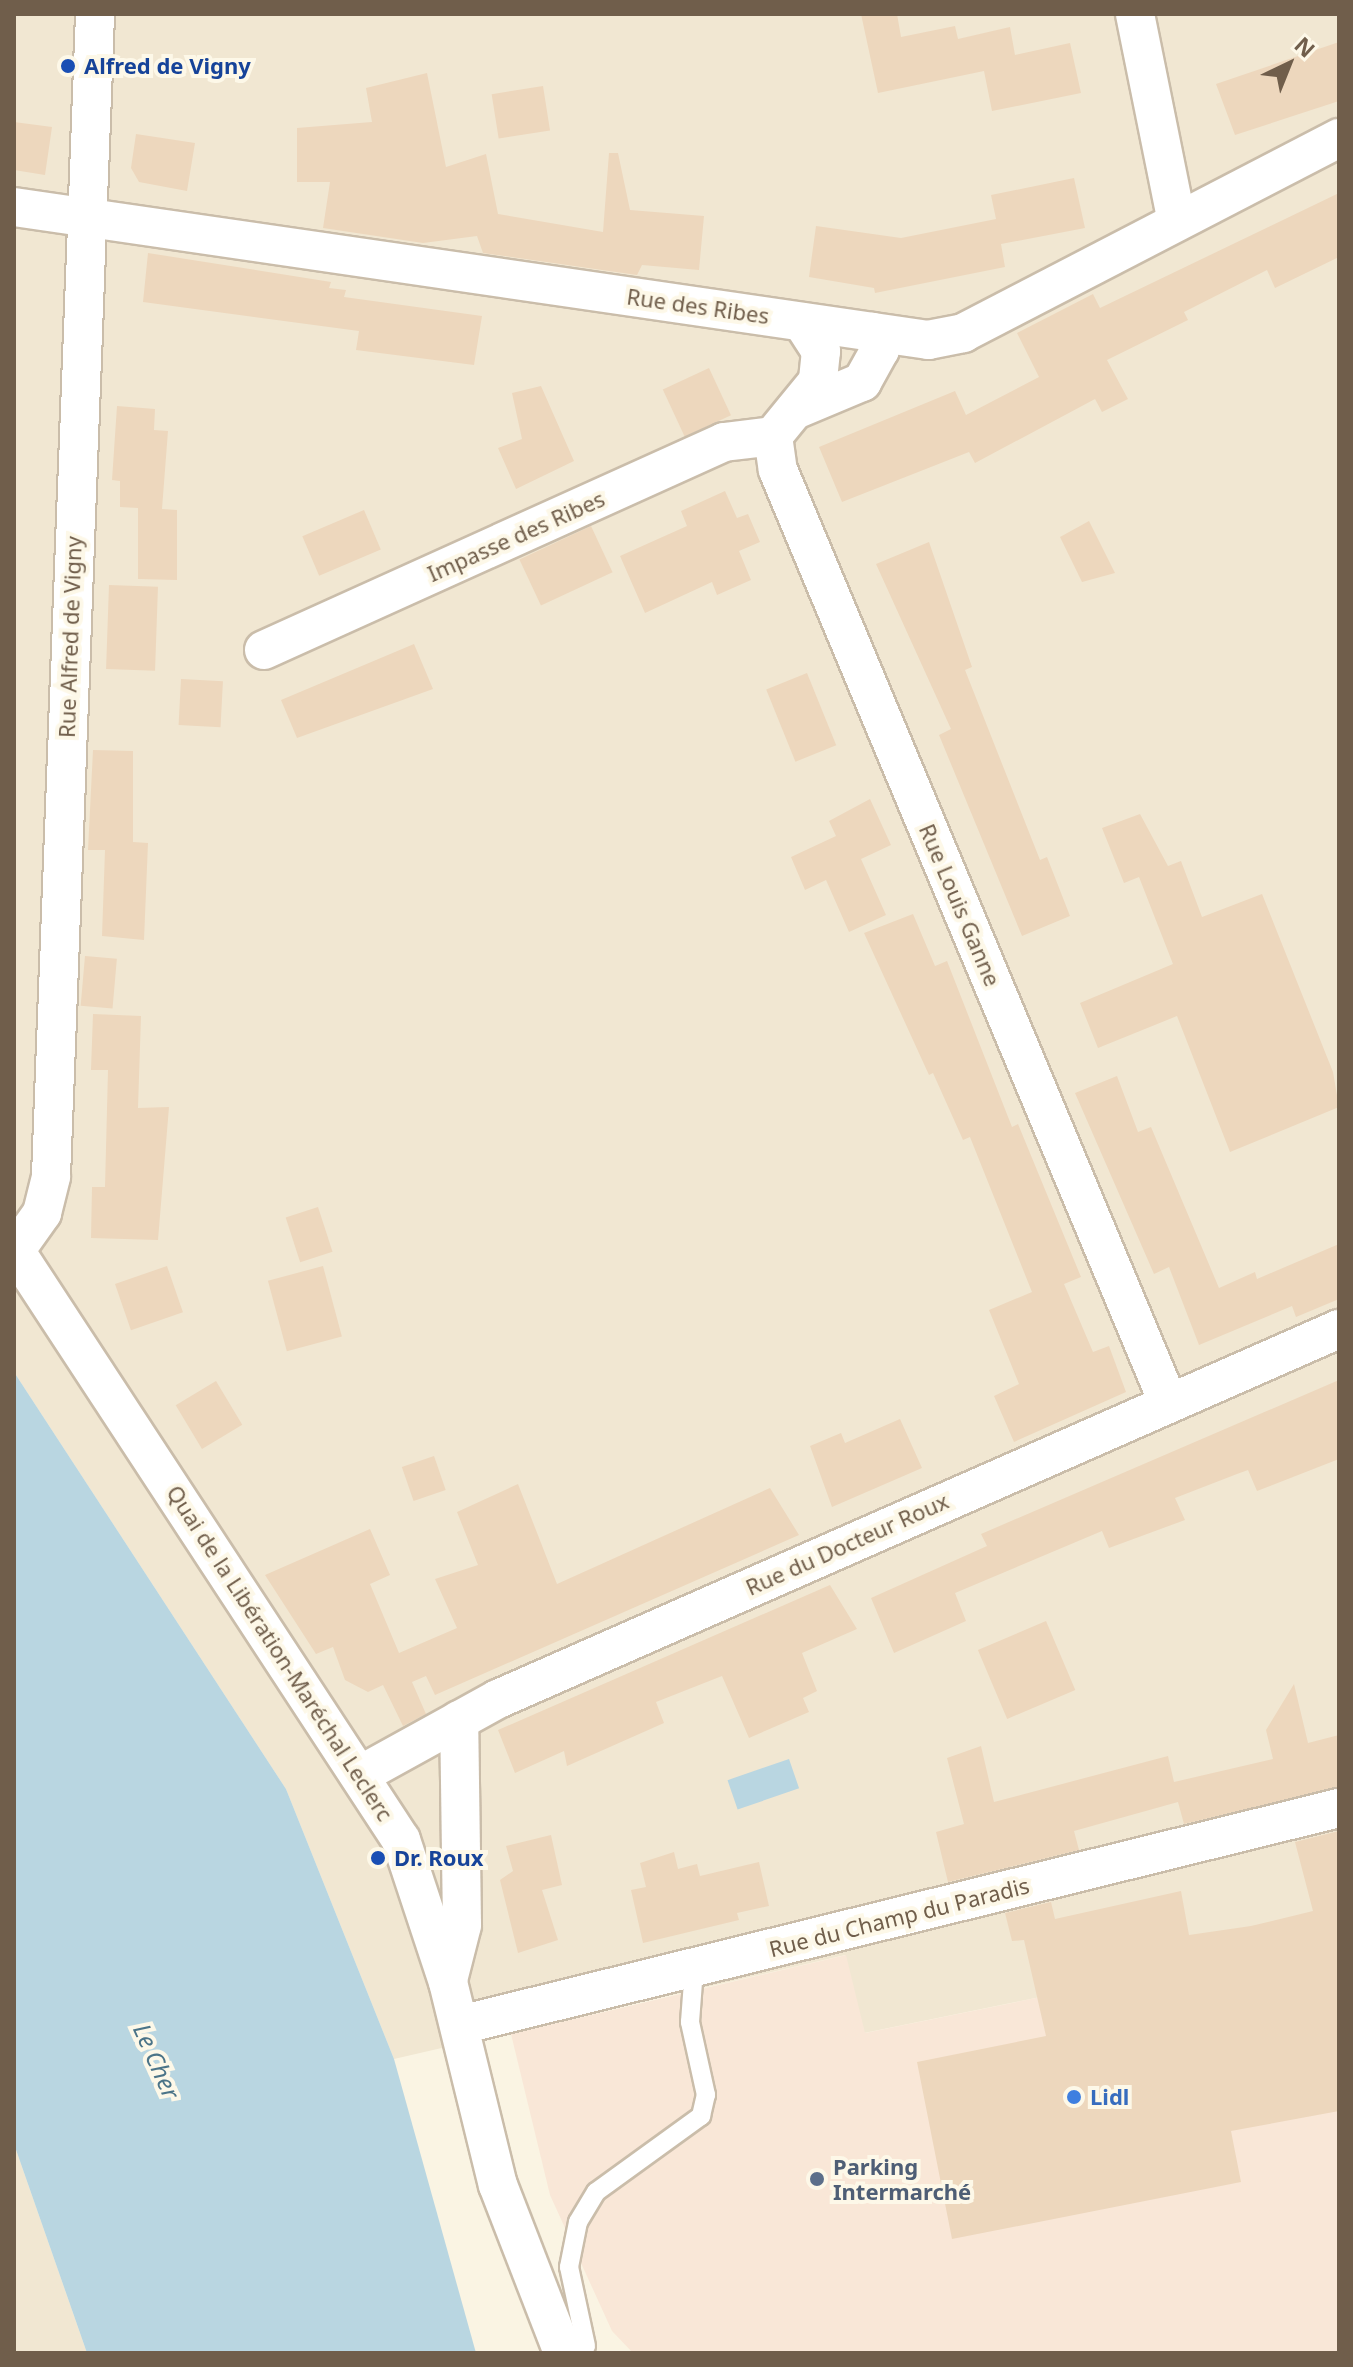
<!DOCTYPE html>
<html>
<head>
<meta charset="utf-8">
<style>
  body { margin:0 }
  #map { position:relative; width:1353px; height:2367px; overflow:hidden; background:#faf4e3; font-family:"Noto Sans",sans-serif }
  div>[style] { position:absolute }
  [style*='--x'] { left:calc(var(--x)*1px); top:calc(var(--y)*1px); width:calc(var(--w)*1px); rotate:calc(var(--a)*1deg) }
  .residential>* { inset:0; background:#f1e7d2 }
  .commercial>* { inset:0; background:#f9e7d7 }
  .water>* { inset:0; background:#b9d6e1; transform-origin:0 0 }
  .building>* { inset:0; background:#edd7bd; transform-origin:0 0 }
  .roads { filter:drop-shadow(2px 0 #cabdaa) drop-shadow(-2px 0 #cabdaa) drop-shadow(0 2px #cabdaa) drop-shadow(0 -2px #cabdaa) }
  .service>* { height:18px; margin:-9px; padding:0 9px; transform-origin:9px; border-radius:9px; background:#fff }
  .minor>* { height:38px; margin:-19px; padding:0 19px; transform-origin:19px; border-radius:19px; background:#fff }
  .dots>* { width:22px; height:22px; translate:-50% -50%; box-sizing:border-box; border:4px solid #fdf8e8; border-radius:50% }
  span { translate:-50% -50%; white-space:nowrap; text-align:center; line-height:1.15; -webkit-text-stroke:8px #fdf8e8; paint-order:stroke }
  .transit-label { font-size:22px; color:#164399; font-weight:700 }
  .left { translate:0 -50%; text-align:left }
  .street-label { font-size:22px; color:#705e4b }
  .shop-label { font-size:22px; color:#366cbe; font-weight:700 }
  .service-label { font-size:22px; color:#4e5e75; font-weight:700 }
  .water-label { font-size:24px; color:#4b7488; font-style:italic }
  .frame { position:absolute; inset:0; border:16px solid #705e4b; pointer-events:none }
  .north { position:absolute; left:1249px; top:24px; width:80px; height:80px; -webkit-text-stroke:6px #fdf8e8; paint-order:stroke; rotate:43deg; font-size:22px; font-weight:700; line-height:32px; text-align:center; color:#705e4b }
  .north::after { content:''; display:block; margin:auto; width:28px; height:36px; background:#705e4b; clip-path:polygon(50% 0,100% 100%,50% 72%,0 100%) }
</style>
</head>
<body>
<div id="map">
  <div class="residential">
    <i style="clip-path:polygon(14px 14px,1339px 14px,1339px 1936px,864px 2033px,845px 1955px,394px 2059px,286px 1789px,14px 1372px)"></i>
    <i style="clip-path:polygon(14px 2144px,87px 2353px,14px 2353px)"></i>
  </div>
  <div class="commercial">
    <i style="clip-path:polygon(1339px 1936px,1339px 2353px,633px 2353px,612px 2331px,550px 2195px,511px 2034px,846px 1955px,865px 2033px)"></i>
  </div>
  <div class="water">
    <i style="clip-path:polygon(14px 1372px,286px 1789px,394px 2059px,476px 2353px,87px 2353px,14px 2144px)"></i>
    <i style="left:789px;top:1759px;width:31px;height:65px;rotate:71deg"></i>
  </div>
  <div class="building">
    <i style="clip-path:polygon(861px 14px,897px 14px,901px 37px,955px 26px,958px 39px,1010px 27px,1015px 55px,1070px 43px,1081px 93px,992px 111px,984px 71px,878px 93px)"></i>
    <i style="clip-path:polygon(1339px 42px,1339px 101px,1235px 135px,1216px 84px)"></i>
    <i style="clip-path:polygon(427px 73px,446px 167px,486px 154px,498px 214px,603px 232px,609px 153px,618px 153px,630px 210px,704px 216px,699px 270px,642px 265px,637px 275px,483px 253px,477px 236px,423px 243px,323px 228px,330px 182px,297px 182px,297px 128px,372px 122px,366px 88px)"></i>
    <i style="left:543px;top:86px;width:45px;height:52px;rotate:81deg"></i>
    <i style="clip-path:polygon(14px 122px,52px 127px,45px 175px,14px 170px)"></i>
    <i style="clip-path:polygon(136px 134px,195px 143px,187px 191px,139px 182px,131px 168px)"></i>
    <i style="clip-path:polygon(1074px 178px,1085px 228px,1001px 244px,1005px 267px,875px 293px,874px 288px,809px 277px,816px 226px,901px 238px,996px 219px,991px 195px)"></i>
    <i style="clip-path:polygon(1339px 193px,1339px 257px,1275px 288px,1267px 270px,1184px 312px,1188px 320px,1107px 360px,1128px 399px,1102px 412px,1095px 399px,975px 463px,969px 452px,842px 502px,819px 447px,955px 391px,966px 415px,1039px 377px,1017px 333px,1093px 294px,1100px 308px)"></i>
    <i style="clip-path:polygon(148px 253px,331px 282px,329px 288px,346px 290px,344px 297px,482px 316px,474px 365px,356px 350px,359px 331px,143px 302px)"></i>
    <i style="left:709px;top:368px;width:52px;height:51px;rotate:65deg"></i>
    <i style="clip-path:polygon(541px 386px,574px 461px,516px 489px,498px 448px,522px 439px,512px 393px)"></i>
    <i style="clip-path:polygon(117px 406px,155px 409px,154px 430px,168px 431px,162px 509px,177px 510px,177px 580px,138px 579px,138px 508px,120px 507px,120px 481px,112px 480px)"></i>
    <i style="clip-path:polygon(725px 491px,737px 518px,748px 514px,760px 542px,739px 551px,751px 580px,717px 595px,712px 582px,645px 613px,620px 556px,687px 526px,681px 511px)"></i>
    <i style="left:364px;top:510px;width:43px;height:67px;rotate:67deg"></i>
    <i style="clip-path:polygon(1089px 521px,1115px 573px,1082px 582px,1060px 537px)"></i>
    <i style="left:591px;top:526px;width:51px;height:79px;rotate:65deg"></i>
    <i style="clip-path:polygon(929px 542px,972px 667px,965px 670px,1040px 860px,1047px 857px,1070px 916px,1022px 936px,939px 735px,951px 729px,876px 564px)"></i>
    <i style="left:109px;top:585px;width:49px;height:84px;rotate:2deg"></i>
    <i style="clip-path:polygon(414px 644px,433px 689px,297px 738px,281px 700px)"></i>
    <i style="left:807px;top:673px;width:78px;height:44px;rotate:68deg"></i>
    <i style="left:181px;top:679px;width:42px;height:46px;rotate:3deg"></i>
    <i style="clip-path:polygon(93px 750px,133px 751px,133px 842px,148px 843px,144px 940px,102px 936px,105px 850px,88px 850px)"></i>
    <i style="clip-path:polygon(870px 799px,891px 845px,861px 859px,886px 915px,849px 932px,826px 880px,805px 890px,791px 857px,836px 836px,829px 821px)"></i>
    <i style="clip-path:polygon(1140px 814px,1168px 866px,1181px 861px,1202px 917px,1262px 894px,1333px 1072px,1339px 1107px,1230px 1152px,1177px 1016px,1098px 1048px,1080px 1003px,1173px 964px,1139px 877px,1124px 883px,1102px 828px)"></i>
    <i style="clip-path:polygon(913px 914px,935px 966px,947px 961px,1012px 1127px,1018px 1124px,1081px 1277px,1064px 1284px,1093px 1352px,1109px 1346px,1126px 1392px,1014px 1442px,994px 1396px,1019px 1384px,989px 1310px,1032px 1292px,970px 1137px,963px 1140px,933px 1073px,929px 1075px,864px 933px)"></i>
    <i style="left:85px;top:956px;width:32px;height:50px;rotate:5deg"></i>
    <i style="clip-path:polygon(93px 1014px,141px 1016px,138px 1108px,169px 1107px,158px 1240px,91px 1238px,92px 1187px,105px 1187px,108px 1070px,91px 1070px)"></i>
    <i style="clip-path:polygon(1117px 1076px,1138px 1132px,1151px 1127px,1219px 1288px,1255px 1272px,1257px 1279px,1339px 1244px,1339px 1299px,1296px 1317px,1292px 1306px,1199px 1345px,1169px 1267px,1154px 1274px,1075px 1093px)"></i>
    <i style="left:318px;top:1207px;width:47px;height:34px;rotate:72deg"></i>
    <i style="left:167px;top:1266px;width:49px;height:55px;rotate:71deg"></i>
    <i style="left:323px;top:1266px;width:73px;height:57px;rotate:75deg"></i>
    <i style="clip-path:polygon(1339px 1380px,1339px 1459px,1257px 1491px,1248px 1470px,1237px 1474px,1175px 1498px,1185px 1520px,1109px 1548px,1102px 1531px,955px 1593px,966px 1621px,894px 1653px,871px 1598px,987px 1546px,981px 1534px)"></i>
    <i style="left:216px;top:1381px;width:51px;height:47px;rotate:59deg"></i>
    <i style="clip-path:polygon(900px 1419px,922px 1468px,832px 1507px,810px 1446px,841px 1433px,845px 1443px)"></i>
    <i style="left:434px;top:1456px;width:36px;height:34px;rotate:71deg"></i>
    <i style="clip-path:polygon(518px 1484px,557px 1584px,770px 1488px,799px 1535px,435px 1695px,426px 1676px,412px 1682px,426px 1714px,403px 1726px,383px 1685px,368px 1692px,345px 1680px,333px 1647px,316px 1654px,265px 1575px,370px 1529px,390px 1575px,370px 1584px,399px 1653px,457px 1628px,435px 1579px,478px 1565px,457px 1512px)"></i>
    <i style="clip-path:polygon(830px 1585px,857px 1629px,802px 1653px,817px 1691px,803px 1698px,809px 1712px,749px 1738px,722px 1676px,656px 1702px,664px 1723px,567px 1766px,564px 1751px,515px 1773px,498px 1730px)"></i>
    <i style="left:1046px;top:1621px;width:75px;height:74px;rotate:67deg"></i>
    <i style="clip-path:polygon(1294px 1684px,1308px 1743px,1339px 1735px,1339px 1787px,1184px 1824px,1178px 1802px,1074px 1831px,1079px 1850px,948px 1882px,936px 1832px,964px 1824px,947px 1758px,981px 1746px,994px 1802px,1168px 1756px,1174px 1782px,1273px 1759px,1266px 1730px)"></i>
    <i style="clip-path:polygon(1339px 1831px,1339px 2111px,1231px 2131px,1241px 2182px,952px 2239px,917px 2062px,1046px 2036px,1024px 1940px,1012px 1941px,1005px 1913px,1051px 1902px,1055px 1919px,1181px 1891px,1189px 1935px,1251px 1926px,1313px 1911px,1295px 1842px)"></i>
    <i style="clip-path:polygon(551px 1835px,562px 1885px,542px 1890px,558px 1940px,518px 1953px,500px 1880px,513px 1871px,506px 1846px)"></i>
    <i style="clip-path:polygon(674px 1852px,678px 1869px,697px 1864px,700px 1876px,759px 1862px,769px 1906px,737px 1913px,739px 1920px,643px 1943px,631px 1890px,646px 1887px,640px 1863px)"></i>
  </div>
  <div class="roads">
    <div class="service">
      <i style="--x:586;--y:2346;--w:81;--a:-102.1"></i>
      <i style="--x:569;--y:2267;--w:46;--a:-78.7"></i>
      <i style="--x:578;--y:2222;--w:35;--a:-59"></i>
      <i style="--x:596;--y:2192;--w:130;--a:-35.9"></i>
      <i style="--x:701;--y:2116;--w:22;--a:-77"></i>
      <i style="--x:706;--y:2095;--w:75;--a:-102.4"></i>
      <i style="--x:690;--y:2022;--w:53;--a:-85.7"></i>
    </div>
    <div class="minor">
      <i style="--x:1135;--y:14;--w:208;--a:78.6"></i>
      <i style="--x:14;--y:207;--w:924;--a:8.28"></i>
      <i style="--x:928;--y:340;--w:36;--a:-11"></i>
      <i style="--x:963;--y:333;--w:424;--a:-27.4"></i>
      <i style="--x:802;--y:322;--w:35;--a:57"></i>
      <i style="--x:821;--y:351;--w:30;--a:96"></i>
      <i style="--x:818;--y:381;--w:71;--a:129.3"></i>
      <i style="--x:773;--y:436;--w:34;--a:82"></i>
      <i style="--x:778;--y:470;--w:1010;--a:67.29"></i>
      <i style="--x:795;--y:410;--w:73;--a:-22.7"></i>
      <i style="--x:862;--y:382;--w:37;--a:-61"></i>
      <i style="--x:880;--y:350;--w:20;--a:-114"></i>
      <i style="--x:264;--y:650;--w:505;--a:-24.33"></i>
      <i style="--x:724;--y:442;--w:49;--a:-7"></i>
      <i style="--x:14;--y:1249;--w:706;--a:56.78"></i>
      <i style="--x:401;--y:1840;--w:150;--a:71.7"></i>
      <i style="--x:448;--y:1982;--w:209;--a:76.2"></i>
      <i style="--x:498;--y:2185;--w:180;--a:68.8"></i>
      <i style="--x:15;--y:1251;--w:47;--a:-54.6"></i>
      <i style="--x:42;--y:1213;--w:38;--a:-76"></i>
      <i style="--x:51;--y:1176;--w:1163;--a:-87.83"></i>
      <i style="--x:362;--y:1774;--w:155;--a:-28.9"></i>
      <i style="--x:498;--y:1699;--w:919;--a:-23.75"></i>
      <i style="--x:448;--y:1980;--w:57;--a:-75.7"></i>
      <i style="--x:462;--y:1925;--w:205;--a:-90.8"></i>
      <i style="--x:460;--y:2025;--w:905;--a:-13.87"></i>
    </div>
  </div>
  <div class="dots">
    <i style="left:68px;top:66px;background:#1a4fb4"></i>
    <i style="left:378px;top:1858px;background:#1a4fb4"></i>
    <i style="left:1074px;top:2097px;background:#3f7fe0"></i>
    <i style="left:817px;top:2179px;background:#5c6f8a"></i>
  </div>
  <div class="transit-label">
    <span class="left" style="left:84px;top:66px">Alfred de Vigny</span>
    <span class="left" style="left:394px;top:1858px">Dr. Roux</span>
  </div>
  <div class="street-label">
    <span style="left:698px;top:306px;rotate:8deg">Rue des Ribes</span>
    <span style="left:516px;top:536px;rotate:-24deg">Impasse des Ribes</span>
    <span style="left:70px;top:637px;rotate:-88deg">Rue Alfred de Vigny</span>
    <span style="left:960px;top:905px;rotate:67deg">Rue Louis Ganne</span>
    <span style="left:847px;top:1544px;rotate:-24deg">Rue du Docteur Roux</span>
    <span style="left:280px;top:1653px;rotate:57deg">Quai de la Libération-Maréchal Leclerc</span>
    <span style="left:899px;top:1917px;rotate:-14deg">Rue du Champ du Paradis</span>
  </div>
  <div class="shop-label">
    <span class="left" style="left:1090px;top:2097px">Lidl</span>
  </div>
  <div class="service-label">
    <span class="left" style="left:833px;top:2179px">Parking<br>Intermarché</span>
  </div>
  <div class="water-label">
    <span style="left:157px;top:2061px;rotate:66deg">Le Cher</span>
  </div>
  <div class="frame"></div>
  <div class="north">N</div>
</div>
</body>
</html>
